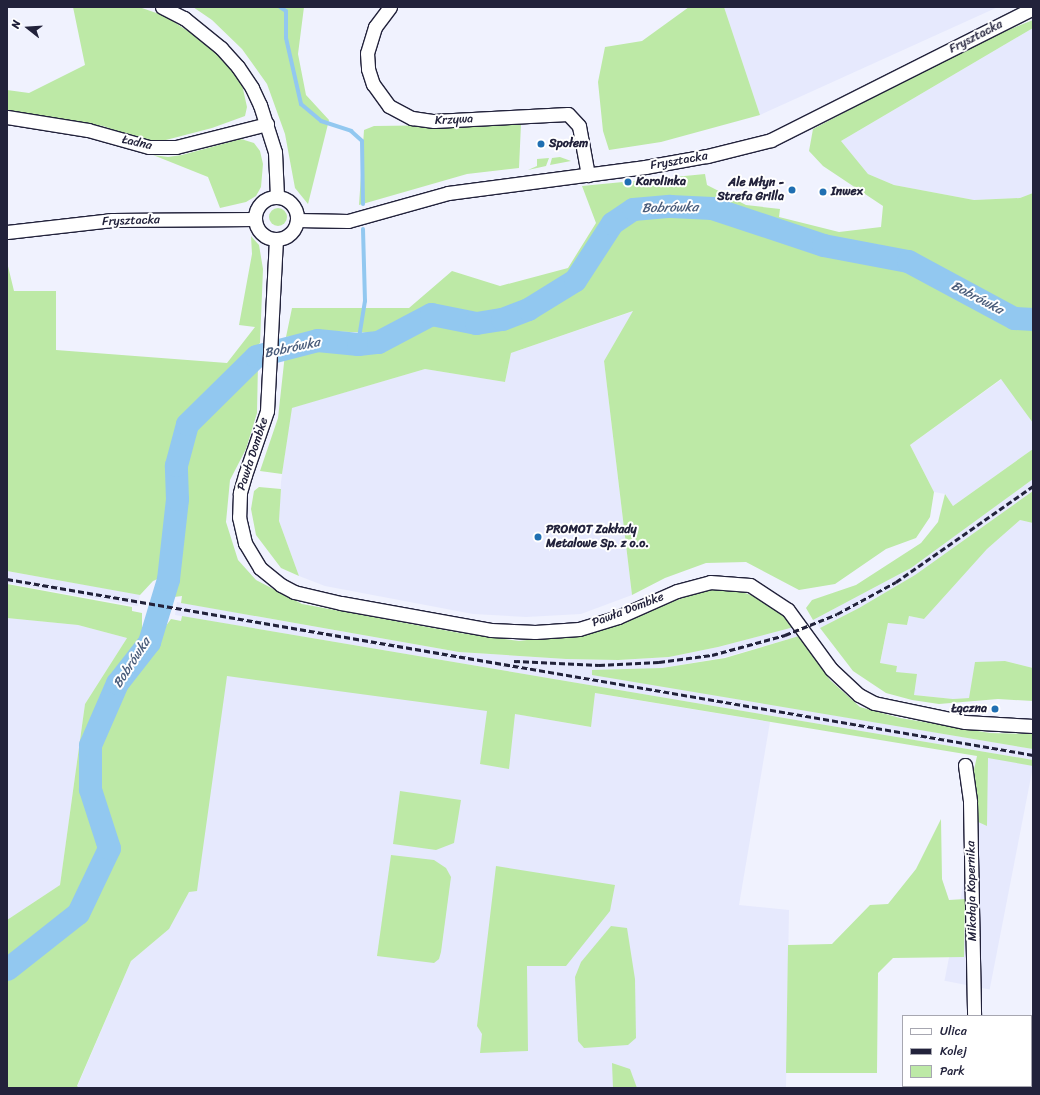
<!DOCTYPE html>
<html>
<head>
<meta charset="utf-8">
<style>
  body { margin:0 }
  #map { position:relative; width:1040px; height:1095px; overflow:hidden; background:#f0f2fe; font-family:Sriracha,sans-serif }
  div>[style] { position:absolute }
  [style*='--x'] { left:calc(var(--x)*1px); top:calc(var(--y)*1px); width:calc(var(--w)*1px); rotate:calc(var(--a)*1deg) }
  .built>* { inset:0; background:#e6e9fd; transform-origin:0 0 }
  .green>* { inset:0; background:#bde9a6 }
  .round { border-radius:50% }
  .stream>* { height:4px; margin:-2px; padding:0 2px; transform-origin:2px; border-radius:2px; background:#92c8f0 }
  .river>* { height:23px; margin:-11.5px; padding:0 11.5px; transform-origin:11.5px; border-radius:11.5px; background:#92c8f0 }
  .roads { filter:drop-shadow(1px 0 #22223b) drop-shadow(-1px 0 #22223b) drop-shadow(0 1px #22223b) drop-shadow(0 -1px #22223b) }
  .minor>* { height:13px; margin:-6.5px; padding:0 6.5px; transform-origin:6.5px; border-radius:6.5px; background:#fff }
  .minor>.ring { margin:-6.5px; padding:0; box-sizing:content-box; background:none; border:13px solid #fff; border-radius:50% }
  .rail>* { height:3px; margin-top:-1.5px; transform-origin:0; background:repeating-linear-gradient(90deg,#22223b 0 6px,transparent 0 9px) }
  .dots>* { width:11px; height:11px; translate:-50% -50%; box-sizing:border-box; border:2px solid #fff; border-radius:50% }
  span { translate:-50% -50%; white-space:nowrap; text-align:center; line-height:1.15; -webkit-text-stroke:4px #fff; paint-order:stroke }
  .street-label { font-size:12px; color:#22223b }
  .poi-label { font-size:12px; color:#22223b; font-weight:700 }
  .left { translate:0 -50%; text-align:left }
  .right { translate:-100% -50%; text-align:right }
  .water-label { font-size:13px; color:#495c7a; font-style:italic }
  .frame { position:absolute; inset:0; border:8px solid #22223b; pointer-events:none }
  .legend { position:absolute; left:902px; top:1015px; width:130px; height:72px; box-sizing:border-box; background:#fff; border:1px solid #a7a7b1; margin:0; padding:5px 7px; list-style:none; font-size:12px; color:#22223b }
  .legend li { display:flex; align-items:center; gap:8px; height:20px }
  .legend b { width:20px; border:1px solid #a7a7b1 }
  .north { position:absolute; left:8px; top:8px; width:40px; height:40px; -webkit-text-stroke:3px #fff; paint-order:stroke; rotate:287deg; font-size:11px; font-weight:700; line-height:16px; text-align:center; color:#22223b }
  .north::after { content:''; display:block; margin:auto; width:14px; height:18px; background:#22223b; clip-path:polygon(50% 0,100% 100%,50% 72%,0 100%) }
</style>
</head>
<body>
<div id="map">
  <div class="built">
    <i style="clip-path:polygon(724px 7px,998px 7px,760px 115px)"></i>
    <i style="clip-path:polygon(1033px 28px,1033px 193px,1020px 198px,974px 200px,894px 185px,868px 174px,841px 141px)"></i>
    <i style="clip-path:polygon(634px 311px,604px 361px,632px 595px,581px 614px,526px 617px,473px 614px,325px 586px,299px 576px,279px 521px,281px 482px,291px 408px,425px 369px,505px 382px,511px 353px)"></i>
    <i style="clip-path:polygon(1002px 379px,1033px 423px,1033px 449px,953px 506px,945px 494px,934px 492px,910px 445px)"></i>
    <i style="clip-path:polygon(1033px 479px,1033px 491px,915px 575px,859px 608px,820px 628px,813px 620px,911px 568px)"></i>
    <i style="clip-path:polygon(1020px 520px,1033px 523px,1033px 668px,1005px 661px,969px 698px,953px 699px,914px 695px,895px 672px,897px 666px,880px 664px,888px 623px,907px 625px,909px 616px,924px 619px,987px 549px)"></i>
    <i style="left:7px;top:571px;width:135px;height:12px;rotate:10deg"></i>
    <i style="clip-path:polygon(177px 602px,459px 652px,566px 659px,618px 660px,669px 657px,718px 647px,794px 627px,799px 636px,725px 657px,662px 668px,592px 674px,1033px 749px,1033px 760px,175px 615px)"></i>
    <i style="clip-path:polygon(7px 618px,78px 625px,127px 638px,85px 704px,60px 885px,7px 920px)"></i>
    <i style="clip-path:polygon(170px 636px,516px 714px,590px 727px,594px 693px,770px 722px,739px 905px,789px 910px,786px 1088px,79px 1088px,77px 1087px,131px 961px,169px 929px)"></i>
    <i style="left:988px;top:757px;width:46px;height:228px;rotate:11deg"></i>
  </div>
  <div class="green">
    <i style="clip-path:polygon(73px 7px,139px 7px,165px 16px,209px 45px,241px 80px,247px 107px,245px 116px,212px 128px,162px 141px,142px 140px,103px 126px,7px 111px,7px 90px,29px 93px,85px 65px)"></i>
    <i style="clip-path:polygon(193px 7px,304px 7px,298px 54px,306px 95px,329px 120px,308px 204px,295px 188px,285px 134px,267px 84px,242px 49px,212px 20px)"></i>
    <i style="clip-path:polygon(689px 7px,724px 7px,760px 115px,661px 142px,609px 150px,603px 131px,598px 82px,605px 47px,642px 41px)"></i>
    <i style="clip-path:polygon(1033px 20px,1033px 28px,841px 141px,868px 174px,894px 185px,974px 200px,1020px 198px,1033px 193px,1033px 315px,1011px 311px,913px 256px,880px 245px,825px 238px,714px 198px,677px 198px,631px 207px,606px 221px,565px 279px,522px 306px,472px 318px,435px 304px,423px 316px,379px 333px,324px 331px,286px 337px,292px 308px,409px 308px,452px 271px,500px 286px,568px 268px,596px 223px,582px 186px,705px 174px,707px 185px,746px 205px,780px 209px,779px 217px,839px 232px,881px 227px,883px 206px,823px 166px,809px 151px,813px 129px,976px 43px)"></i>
    <i style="clip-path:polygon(521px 124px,519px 168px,467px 174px,359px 205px,364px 130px,374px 126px)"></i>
    <i style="clip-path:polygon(241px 139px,254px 143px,260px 151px,263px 164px,261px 187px,256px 196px,246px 202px,220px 208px,208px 177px,153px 155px,168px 157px,182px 155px)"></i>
    <i style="clip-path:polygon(560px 157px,571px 161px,550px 165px,552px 158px)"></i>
    <i style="clip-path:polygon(549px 158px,546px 166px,528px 170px,537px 166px,537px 159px)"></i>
    <i class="round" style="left:269px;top:208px;width:18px;height:18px"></i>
    <i style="clip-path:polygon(679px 212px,715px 216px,797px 245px,909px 268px,1013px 324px,1033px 326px,1033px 423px,1001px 379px,910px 445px,934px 492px,930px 517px,916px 538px,886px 549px,835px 584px,799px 590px,746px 562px,706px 563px,665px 578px,632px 595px,604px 361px,633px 311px,511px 353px,505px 382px,425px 369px,292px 408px,282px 474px,260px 471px,278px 418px,285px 354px,322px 348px,378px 348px,431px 323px,497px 328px,542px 308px,586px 282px,612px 236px,636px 214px)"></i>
    <i style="clip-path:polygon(251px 236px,259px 245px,263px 269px,260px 343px,182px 418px,171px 448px,172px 497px,164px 571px,160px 578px,153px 581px,140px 595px,7px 571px,7px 262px,14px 291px,56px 291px,56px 350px,227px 363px,255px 327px,239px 325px,252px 254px)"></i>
    <i style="clip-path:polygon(258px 363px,257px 413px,246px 449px,230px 480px,226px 522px,238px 560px,256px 580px,302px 604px,460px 633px,519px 641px,590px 632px,699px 592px,718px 589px,742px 592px,770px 602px,794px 627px,718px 647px,669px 657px,618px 660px,566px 659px,459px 652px,181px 603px,182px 596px,174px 597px,181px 562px,184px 495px,191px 437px,213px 408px)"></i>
    <i style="clip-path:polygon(1033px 449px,1033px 479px,911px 568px,813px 620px,806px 608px,812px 600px,856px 585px,921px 543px,938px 522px,945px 494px,953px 506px)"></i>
    <i style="clip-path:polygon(259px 487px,281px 489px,279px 521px,299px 576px,281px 568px,256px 535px,251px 509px,254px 491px)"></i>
    <i style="clip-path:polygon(1033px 491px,1033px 523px,1020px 520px,987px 549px,924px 619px,909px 616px,907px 625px,888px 623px,880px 663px,897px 666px,896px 672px,917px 674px,914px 695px,953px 699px,969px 698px,975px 662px,1005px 661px,1033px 668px,1033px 701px,998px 699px,939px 704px,912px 700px,886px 693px,853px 671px,820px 628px,859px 608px,915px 575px)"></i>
    <i style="clip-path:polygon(7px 584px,132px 607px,132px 611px,142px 613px,142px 630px,160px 634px,171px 619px,181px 621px,182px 616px,1033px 760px,1033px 766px,988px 758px,987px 826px,976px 821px,974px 770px,977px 756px,595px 693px,591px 727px,515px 714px,509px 769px,480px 764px,487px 711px,227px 676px,197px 891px,189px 892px,169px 929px,131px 961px,77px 1086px,79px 1088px,7px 1088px,7px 920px,60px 885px,85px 704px,127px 638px,78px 625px,7px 618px)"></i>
    <i style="clip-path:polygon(799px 636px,830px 680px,860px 707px,900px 718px,990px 733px,1033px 734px,1033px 749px,592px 675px,592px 670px,662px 668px,725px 658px)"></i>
    <i style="clip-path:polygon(400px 791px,461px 800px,454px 843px,436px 850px,393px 844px)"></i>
    <i style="clip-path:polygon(941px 819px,942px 879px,949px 900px,965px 899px,964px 957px,893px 958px,878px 973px,877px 1073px,786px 1073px,788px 945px,832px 944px,870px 905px,888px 904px,916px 869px)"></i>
    <i style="clip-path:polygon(391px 855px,434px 860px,446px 868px,451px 877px,441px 952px,439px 959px,434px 963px,377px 956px)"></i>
    <i style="clip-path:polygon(496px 866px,615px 885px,610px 911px,566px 966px,527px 966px,528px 1051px,480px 1053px,482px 1034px,477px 1026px)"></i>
    <i style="clip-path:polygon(611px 926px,627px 928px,635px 979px,636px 1038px,628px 1045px,584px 1048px,578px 1041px,575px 977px,581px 962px)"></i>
    <i style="clip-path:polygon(612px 1063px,630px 1069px,637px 1088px,613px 1088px)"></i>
  </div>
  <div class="stream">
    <i style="--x:280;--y:7;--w:7;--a:34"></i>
    <i style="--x:286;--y:11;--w:27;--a:90"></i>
    <i style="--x:286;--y:38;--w:68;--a:77.2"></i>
    <i style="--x:301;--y:104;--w:26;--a:40"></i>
    <i style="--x:321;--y:121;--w:32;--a:18"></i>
    <i style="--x:351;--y:131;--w:15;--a:42"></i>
    <i style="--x:362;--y:141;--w:63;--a:89.1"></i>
    <i style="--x:358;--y:344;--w:44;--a:-80.8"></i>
    <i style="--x:365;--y:301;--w:72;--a:-91.6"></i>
  </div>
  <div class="river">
    <i style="--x:7;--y:969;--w:90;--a:-38.3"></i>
    <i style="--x:78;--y:913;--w:72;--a:-64.5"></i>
    <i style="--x:109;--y:848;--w:62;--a:-107.9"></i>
    <i style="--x:90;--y:789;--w:44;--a:-90"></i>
    <i style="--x:90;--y:745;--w:68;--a:-66.5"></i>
    <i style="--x:117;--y:683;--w:52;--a:-52"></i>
    <i style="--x:149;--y:642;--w:66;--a:-73.2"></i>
    <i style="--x:168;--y:579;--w:81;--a:-83.6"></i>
    <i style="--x:177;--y:499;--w:34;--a:-92"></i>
    <i style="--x:176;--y:465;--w:42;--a:-75"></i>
    <i style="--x:187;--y:424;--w:97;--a:-44.6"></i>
    <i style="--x:256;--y:356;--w:63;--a:-14.7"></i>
    <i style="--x:317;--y:340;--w:41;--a:5.6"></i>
    <i style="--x:358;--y:344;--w:20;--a:-6"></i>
    <i style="--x:378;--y:342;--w:60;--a:-27.8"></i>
    <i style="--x:431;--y:314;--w:46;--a:11.3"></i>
    <i style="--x:476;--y:323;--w:26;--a:-9"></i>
    <i style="--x:502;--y:319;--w:28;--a:-21"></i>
    <i style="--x:528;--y:309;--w:55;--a:-31.7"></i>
    <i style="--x:575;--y:280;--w:68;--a:-57"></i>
    <i style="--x:612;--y:223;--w:25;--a:-34"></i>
    <i style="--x:633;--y:209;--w:37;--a:-5"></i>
    <i style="--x:670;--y:206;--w:42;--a:2.7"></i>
    <i style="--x:712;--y:208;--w:117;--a:18.4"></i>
    <i style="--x:823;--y:245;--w:86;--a:10.7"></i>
    <i style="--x:908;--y:261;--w:120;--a:28.3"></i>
    <i style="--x:1014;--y:318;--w:19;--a:3"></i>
  </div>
  <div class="roads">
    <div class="minor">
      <i style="--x:162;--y:7;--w:25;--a:27"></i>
      <i style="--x:184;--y:18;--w:48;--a:39"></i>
      <i style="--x:221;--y:48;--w:25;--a:48"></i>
      <i style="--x:238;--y:67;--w:25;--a:56"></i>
      <i style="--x:252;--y:88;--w:19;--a:65"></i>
      <i style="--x:260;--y:105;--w:49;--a:72.3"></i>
      <i style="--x:275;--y:152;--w:44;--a:87.4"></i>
      <i style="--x:390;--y:7;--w:25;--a:127"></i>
      <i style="--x:375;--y:27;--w:27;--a:107"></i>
      <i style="--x:367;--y:53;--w:16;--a:86"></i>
      <i style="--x:368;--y:69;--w:16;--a:72"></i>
      <i style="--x:373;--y:84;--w:27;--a:54"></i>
      <i style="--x:389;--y:106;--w:26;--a:28"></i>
      <i style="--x:412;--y:118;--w:22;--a:8"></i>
      <i style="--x:434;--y:121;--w:134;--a:-3"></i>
      <i style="--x:568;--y:114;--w:16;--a:47"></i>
      <i style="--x:579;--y:126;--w:50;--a:79.6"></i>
      <i style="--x:7;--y:117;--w:82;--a:9.1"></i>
      <i style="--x:88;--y:130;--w:63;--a:15.6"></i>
      <i style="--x:149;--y:147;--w:27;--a:0"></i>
      <i style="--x:176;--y:147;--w:94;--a:-14.2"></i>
      <i class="ring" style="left:255px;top:197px;width:29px;height:29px"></i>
      <i style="--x:297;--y:220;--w:51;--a:1.1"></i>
      <i style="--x:348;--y:221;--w:104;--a:-15.6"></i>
      <i style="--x:448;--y:193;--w:199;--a:-7.5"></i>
      <i style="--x:645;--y:167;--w:63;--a:-10.1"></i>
      <i style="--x:707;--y:156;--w:66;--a:-14"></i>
      <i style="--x:771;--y:140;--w:293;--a:-26.7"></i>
      <i style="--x:7;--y:232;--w:106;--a:-6.5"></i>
      <i style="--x:112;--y:220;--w:143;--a:-0.4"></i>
      <i style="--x:276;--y:239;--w:172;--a:93"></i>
      <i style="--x:267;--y:411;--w:68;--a:109"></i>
      <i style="--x:245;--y:475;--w:19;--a:106"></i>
      <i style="--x:240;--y:493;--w:24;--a:92"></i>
      <i style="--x:239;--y:517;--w:27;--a:77"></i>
      <i style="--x:245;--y:543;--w:29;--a:59"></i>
      <i style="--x:260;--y:568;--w:27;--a:39"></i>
      <i style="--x:281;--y:585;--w:15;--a:28"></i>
      <i style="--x:294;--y:592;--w:48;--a:13.2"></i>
      <i style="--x:341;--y:603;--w:152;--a:10.2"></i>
      <i style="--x:491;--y:630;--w:44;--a:2.6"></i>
      <i style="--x:535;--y:632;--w:44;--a:-3.9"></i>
      <i style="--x:579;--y:629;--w:41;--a:-17.1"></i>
      <i style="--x:618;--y:617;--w:64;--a:-23.8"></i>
      <i style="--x:677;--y:591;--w:34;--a:-15"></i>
      <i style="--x:710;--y:582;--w:40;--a:4.3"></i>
      <i style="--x:750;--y:585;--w:45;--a:33.3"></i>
      <i style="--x:788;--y:610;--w:73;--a:53.9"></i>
      <i style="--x:831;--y:669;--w:38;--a:43"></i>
      <i style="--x:859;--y:695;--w:17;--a:28"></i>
      <i style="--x:874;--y:703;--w:93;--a:11.8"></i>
      <i style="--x:965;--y:722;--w:68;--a:3.4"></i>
      <i style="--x:965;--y:765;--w:37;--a:82"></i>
      <i style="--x:970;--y:802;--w:214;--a:88.9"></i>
      <i style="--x:976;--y:1086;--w:2;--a:90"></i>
    </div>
  </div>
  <div class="rail">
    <i style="--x:7;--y:579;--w:1041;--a:9.73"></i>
    <i style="--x:514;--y:661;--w:85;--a:2.7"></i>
    <i style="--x:599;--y:665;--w:60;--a:-2.9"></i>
    <i style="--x:659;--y:662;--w:53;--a:-7.5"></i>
    <i style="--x:712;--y:655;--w:76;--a:-15.3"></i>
    <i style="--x:785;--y:635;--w:56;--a:-22"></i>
    <i style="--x:837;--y:614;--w:67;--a:-28.5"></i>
    <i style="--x:896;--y:582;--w:167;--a:-35"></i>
  </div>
  <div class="dots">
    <i style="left:541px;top:144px;background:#1f6fb2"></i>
    <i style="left:628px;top:182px;background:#1f6fb2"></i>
    <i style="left:792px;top:190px;background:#1f6fb2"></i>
    <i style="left:823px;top:192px;background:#1f6fb2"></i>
    <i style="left:538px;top:537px;background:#1f6fb2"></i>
    <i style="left:995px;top:709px;background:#1f6fb2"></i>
  </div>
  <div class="street-label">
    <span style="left:976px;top:37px;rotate:-27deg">Frysztacka</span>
    <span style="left:454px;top:120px;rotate:-3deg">Krzywa</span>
    <span style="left:137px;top:143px;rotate:12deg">Ładna</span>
    <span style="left:679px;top:161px;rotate:-10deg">Frysztacka</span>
    <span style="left:131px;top:221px;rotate:-2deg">Frysztacka</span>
    <span style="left:253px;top:454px;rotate:-72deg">Pawła Dombke</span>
    <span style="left:628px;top:610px;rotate:-21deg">Pawła Dombke</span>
    <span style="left:972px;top:891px;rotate:-91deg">Mikołaja Kopernika</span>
  </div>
  <div class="poi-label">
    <span class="left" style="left:549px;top:144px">Społem</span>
    <span class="left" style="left:636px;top:182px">Karolinka</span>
    <span class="right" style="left:784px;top:190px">Ale Młyn -<br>Strefa Grilla</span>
    <span class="left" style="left:831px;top:192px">Inwex</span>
    <span class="left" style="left:546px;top:537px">PROMOT Zakłady<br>Metalowe Sp. z o.o.</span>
    <span class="right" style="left:987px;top:709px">Łączna</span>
  </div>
  <div class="water-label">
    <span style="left:670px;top:208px;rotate:-1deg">Bobrówka</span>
    <span style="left:977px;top:298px;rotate:28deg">Bobrówka</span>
    <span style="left:292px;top:348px;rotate:-12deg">Bobrówka</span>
    <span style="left:132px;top:663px;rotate:-57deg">Bobrówka</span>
  </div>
  <div class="frame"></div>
  <ul class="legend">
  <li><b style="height:5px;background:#fff"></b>Ulica</li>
  <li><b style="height:5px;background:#22223b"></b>Kolej</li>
  <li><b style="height:11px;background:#bde9a6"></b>Park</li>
  </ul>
  <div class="north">N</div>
</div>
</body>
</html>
